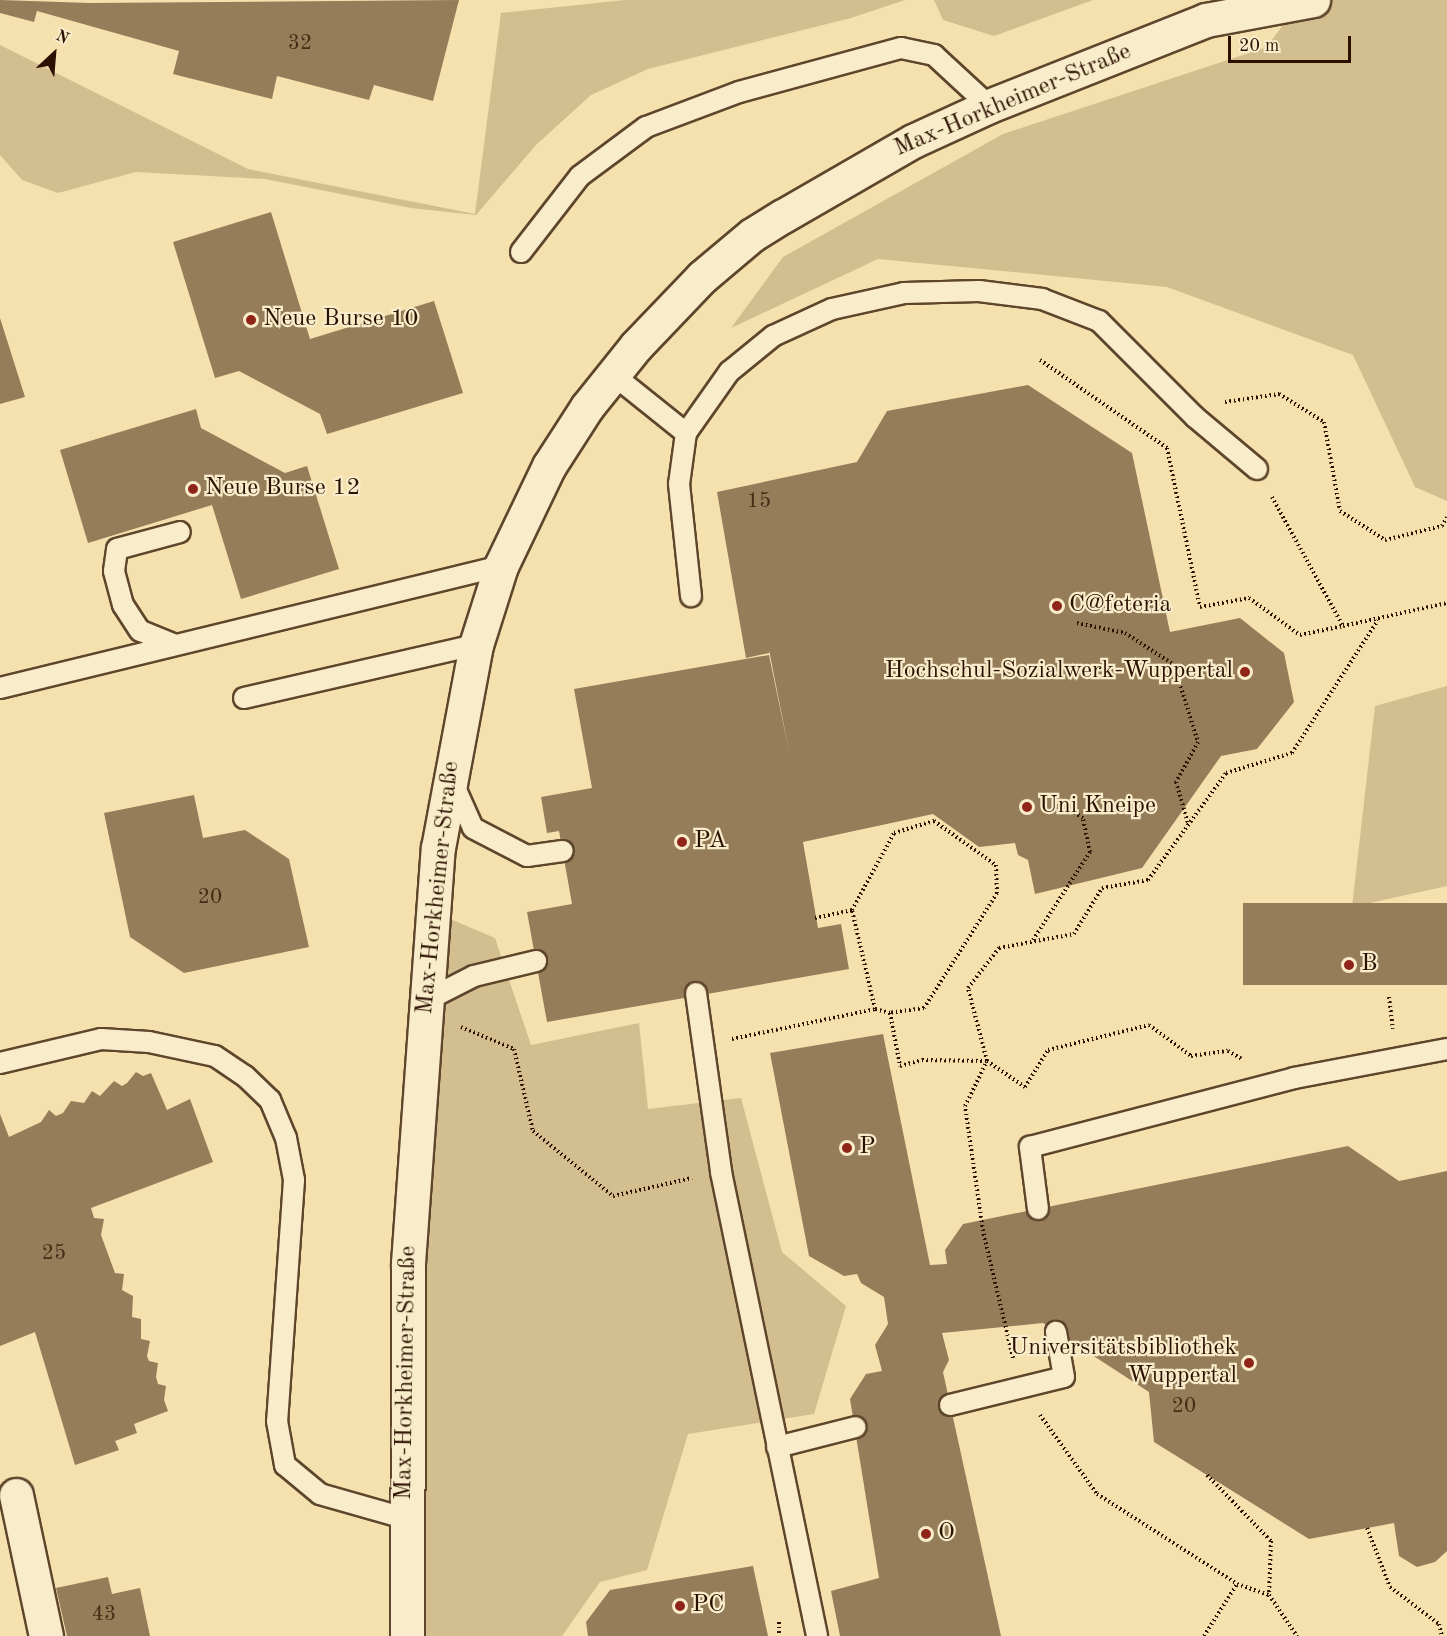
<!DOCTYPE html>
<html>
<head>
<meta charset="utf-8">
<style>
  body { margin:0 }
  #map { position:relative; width:1447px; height:1636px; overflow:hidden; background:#f5e1ae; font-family:"Old Standard TT",serif }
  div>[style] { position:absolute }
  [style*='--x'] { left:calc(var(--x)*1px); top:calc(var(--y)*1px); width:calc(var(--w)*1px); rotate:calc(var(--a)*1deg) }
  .green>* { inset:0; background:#d3be90 }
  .building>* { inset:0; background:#957d5a; transform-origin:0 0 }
  .path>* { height:4px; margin-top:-2px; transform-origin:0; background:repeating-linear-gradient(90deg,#2c1100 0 1.5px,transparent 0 4.5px) }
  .roads { filter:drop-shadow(2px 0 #5e452c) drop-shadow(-2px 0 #5e452c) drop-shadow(0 2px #5e452c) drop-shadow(0 -2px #5e452c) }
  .lane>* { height:20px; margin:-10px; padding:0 10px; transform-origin:10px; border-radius:10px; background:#f8ecca }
  .street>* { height:33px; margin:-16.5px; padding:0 16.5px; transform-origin:16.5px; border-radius:16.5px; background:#f8ecca }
  .dots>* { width:16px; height:16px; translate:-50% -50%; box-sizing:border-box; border:3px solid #f8ecca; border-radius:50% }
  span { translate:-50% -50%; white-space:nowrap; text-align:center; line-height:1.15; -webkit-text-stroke:4.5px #f8ecca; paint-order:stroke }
  .number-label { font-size:21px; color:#462c16 }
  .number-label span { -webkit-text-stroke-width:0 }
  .street-label { font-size:24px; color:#2c1100 }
  .poi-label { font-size:24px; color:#2c1100 }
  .left { translate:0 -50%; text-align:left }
  .right { translate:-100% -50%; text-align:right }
  .north { position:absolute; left:24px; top:24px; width:60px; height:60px; -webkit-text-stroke:4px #f8ecca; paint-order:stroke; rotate:26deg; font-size:16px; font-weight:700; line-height:24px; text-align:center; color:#2c1100 }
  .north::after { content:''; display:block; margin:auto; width:21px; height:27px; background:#2c1100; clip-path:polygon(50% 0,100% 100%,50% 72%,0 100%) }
  .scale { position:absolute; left:1228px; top:36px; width:123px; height:27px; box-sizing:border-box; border:3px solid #2c1100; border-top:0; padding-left:8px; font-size:18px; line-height:21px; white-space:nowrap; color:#2c1100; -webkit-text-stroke:4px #f8ecca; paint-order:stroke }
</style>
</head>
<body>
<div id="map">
  <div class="green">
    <i style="clip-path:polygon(625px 0,905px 0,851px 18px,648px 69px,591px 95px,536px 145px,476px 215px,411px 208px,265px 179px,136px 172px,58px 193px,22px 180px,0 155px,0 45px,248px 169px,475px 214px,501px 13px)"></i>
    <i style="clip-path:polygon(934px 0,1093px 0,994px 36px,943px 20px)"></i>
    <i style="clip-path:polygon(1301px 0,1447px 0,1447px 501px,1415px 487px,1353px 355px,1167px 287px,878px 259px,731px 328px,783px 257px,1003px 134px,1267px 47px)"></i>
    <i style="clip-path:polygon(1447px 686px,1447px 886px,1352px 907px,1375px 706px)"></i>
    <i style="clip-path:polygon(448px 918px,495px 938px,531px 1045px,639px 1023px,648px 1109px,741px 1098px,782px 1252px,846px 1306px,814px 1414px,688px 1434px,647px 1570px,600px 1582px,562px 1636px,426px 1636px,420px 1488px,425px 1213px)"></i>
  </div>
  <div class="building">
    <i style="clip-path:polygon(0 0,90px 3px,459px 0,433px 101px,374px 85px,369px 100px,277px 76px,272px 99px,173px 74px,179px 51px,37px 11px,34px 22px,0 13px)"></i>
    <i style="clip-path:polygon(271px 212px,310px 339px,434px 301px,463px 393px,327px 434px,320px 414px,239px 371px,215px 378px,173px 242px)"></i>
    <i style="clip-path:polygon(0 318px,25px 397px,0 404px)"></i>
    <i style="clip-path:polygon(1028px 385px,1132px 453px,1170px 632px,1240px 618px,1284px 653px,1294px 702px,1257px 749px,1221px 756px,1142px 868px,1035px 894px,1028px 860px,1018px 855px,1015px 843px,979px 847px,933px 814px,803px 842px,818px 928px,841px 924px,849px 969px,547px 1022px,527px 912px,572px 904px,559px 831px,547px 833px,541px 797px,592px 788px,574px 689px,769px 655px,790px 756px,769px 650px,769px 653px,746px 658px,717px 492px,857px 462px,887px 411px)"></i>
    <i style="clip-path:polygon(196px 409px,201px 428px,285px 473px,307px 466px,339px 569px,241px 599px,212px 505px,88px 543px,60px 450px)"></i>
    <i style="clip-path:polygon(194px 795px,203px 838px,245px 830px,289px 859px,309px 947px,184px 973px,130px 937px,104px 813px)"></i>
    <i style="left:1447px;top:903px;width:82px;height:204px;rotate:90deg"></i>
    <i style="clip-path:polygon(883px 1034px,930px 1265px,947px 1264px,945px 1250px,963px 1224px,1348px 1146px,1399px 1181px,1447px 1171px,1447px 1551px,1435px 1562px,1417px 1567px,1399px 1556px,1394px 1523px,1309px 1539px,1154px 1442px,1149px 1392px,1043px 1323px,942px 1333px,949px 1360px,943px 1372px,1001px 1636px,840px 1636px,831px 1591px,879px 1578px,850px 1399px,866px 1374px,882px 1371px,875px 1345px,888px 1324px,884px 1297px,861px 1283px,857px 1274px,844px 1276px,809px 1256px,770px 1053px)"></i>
    <i style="clip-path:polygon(136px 1072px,143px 1076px,151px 1073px,167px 1110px,190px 1099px,213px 1162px,91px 1208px,94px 1218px,104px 1219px,101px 1235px,115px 1273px,124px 1274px,122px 1290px,133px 1296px,132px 1317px,141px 1319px,141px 1339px,150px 1341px,147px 1356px,149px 1361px,158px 1363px,156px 1377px,158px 1384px,166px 1386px,164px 1400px,168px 1411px,134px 1424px,137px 1433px,115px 1441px,119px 1450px,75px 1465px,35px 1332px,0 1346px,0 1114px,9px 1137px,41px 1122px,49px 1110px,56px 1116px,63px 1113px,71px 1101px,84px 1103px,92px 1091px,100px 1096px,114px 1081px,122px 1086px,127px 1083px)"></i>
    <i style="clip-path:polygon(753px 1566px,768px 1636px,588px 1636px,586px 1622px,610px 1590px)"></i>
    <i style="clip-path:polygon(108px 1577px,112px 1594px,140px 1588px,150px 1636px,67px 1636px,56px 1588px)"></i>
  </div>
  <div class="path">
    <i style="--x:1040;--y:360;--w:155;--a:34.7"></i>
    <i style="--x:1167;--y:448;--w:162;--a:78.3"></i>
    <i style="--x:1200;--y:607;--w:50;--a:-10.4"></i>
    <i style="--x:1249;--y:598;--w:63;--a:36"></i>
    <i style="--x:1300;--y:635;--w:44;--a:-11.8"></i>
    <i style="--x:1225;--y:402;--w:55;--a:-8.4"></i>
    <i style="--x:1279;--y:394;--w:53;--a:31.9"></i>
    <i style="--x:1324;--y:422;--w:90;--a:79.8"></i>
    <i style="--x:1340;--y:511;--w:54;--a:32.8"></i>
    <i style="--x:1385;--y:540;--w:59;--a:-13.8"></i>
    <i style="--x:1442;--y:526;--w:10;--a:-61"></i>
    <i style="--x:1272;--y:497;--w:147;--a:61.2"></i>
    <i style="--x:1343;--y:626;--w:107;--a:-12.5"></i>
    <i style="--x:1077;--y:623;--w:49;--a:11.8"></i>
    <i style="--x:1125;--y:633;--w:59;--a:33.1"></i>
    <i style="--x:1174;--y:665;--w:81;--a:72.7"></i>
    <i style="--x:1198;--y:742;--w:46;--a:118.8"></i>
    <i style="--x:1176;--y:782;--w:43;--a:73.7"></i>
    <i style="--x:815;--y:918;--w:38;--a:-12"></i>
    <i style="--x:852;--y:910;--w:88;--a:-61.4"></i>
    <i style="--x:894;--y:833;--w:42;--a:-16.7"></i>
    <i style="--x:934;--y:821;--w:76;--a:35.4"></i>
    <i style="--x:996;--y:865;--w:28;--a:88"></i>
    <i style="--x:997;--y:893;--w:136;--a:122.4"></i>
    <i style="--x:924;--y:1008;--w:34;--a:172"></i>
    <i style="--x:890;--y:1013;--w:16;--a:-165"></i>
    <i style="--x:875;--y:1009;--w:102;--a:-103.1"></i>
    <i style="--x:1033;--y:940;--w:105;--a:-57.1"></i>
    <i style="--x:1090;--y:852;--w:35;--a:-102"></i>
    <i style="--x:1083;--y:818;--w:32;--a:-148"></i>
    <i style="--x:1389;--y:997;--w:32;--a:83"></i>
    <i style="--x:890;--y:1013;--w:54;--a:79.3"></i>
    <i style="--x:900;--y:1066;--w:23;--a:-15"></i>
    <i style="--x:922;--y:1060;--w:65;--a:0.9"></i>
    <i style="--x:987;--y:1061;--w:46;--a:34.4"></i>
    <i style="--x:1025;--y:1087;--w:44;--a:-58.1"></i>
    <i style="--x:1048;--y:1050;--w:104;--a:-13.9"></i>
    <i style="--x:1149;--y:1025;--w:52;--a:36.4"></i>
    <i style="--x:1191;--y:1056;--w:37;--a:-8"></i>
    <i style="--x:1228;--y:1051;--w:16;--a:30"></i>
    <i style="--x:461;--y:1027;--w:57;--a:22.5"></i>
    <i style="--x:514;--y:1049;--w:84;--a:77"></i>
    <i style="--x:533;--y:1131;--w:103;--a:39.1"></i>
    <i style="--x:613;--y:1196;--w:81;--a:-12.8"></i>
    <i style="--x:732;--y:1039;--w:146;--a:-11.8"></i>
    <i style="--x:1013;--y:1358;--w:130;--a:-103.3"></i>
    <i style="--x:983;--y:1231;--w:126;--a:-98.2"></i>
    <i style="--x:965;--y:1106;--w:50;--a:-63.9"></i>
    <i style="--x:987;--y:1061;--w:75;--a:-104.6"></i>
    <i style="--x:968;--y:988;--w:51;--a:-52.2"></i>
    <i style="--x:999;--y:948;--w:76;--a:-10.6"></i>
    <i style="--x:1074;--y:934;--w:54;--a:-58.7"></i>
    <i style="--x:1102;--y:888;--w:47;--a:-9.9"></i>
    <i style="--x:1148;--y:880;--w:132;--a:-53.9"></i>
    <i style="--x:1226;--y:773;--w:69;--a:-16.9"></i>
    <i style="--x:1292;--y:753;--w:158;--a:-57.1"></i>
    <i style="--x:1040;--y:1415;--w:97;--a:54.2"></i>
    <i style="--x:1097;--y:1494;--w:166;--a:32.7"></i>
    <i style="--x:1237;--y:1584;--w:34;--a:19"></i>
    <i style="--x:1269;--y:1595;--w:50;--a:55.7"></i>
    <i style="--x:1207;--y:1475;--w:92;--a:45.9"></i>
    <i style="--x:1271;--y:1541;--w:54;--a:92.1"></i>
    <i style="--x:1367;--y:1528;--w:63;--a:68.7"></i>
    <i style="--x:1390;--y:1587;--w:61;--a:37.1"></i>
    <i style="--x:1439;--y:1624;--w:12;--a:76"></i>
    <i style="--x:779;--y:1622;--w:14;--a:90"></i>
    <i style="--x:1204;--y:1636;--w:62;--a:-57.6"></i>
  </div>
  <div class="roads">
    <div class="lane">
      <i style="--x:521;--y:252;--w:96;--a:-52.2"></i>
      <i style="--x:580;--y:176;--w:82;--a:-36.6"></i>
      <i style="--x:646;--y:127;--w:99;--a:-20.6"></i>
      <i style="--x:739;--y:92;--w:168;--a:-15.2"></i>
      <i style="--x:901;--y:48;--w:34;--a:12"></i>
      <i style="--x:934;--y:55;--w:75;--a:42.8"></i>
      <i style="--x:611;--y:373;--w:96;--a:38.7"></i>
      <i style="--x:686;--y:433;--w:75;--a:-54.8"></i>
      <i style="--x:729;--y:372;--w:57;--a:-39.3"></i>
      <i style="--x:773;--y:336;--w:65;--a:-24.6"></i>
      <i style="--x:832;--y:309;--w:74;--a:-12.5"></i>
      <i style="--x:904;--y:293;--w:75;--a:-1.5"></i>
      <i style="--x:979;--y:291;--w:64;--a:7.2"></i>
      <i style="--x:1042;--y:299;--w:61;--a:21.1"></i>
      <i style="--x:1099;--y:321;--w:136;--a:45"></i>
      <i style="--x:1195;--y:417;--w:81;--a:40"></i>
      <i style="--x:686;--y:433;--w:51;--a:97.8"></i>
      <i style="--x:679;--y:484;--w:113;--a:83.9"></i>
      <i style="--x:173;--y:644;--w:35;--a:-158"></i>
      <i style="--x:140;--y:631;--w:31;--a:-123"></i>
      <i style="--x:123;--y:605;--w:35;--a:-105"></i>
      <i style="--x:114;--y:571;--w:22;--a:-82"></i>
      <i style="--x:117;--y:549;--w:65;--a:-15.1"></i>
      <i style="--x:0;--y:688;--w:516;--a:-13.69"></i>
      <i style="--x:244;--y:698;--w:238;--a:-12.9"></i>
      <i style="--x:453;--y:783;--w:49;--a:66"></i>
      <i style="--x:473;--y:828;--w:61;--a:27.4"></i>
      <i style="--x:527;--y:856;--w:36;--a:-8"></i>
      <i style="--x:696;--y:993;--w:181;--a:82"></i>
      <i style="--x:721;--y:1172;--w:474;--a:78.3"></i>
      <i style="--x:425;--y:1001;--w:55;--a:-27"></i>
      <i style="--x:474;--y:976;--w:64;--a:-13.6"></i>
      <i style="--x:0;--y:1063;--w:104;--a:-13.4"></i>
      <i style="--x:101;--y:1039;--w:48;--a:3.6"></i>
      <i style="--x:149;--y:1042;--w:67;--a:12"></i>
      <i style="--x:215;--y:1056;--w:36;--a:34"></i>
      <i style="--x:245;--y:1076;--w:35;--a:44"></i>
      <i style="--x:270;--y:1100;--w:41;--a:67.2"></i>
      <i style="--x:286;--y:1138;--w:43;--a:79.2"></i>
      <i style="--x:294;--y:1180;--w:242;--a:94"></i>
      <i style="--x:277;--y:1421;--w:45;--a:79.7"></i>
      <i style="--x:285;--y:1465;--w:45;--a:39.6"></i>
      <i style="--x:320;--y:1494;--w:87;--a:15.9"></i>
      <i style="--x:1038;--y:1209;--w:63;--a:-97.4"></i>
      <i style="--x:1030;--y:1147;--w:273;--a:-14.6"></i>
      <i style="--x:1294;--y:1078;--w:156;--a:-10.7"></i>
      <i style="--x:950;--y:1405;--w:117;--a:-13.8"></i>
      <i style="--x:1064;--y:1377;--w:46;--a:-100.1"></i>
      <i style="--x:777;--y:1447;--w:81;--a:-14.2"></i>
    </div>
    <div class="street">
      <i style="--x:16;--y:1495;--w:144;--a:78"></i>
      <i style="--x:407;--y:1636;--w:373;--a:-89.8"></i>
      <i style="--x:408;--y:1263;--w:416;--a:-85.9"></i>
      <i style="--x:438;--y:848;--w:207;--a:-79.4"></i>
      <i style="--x:476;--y:645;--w:83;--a:-72.4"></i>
      <i style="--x:501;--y:566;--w:111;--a:-64.4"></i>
      <i style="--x:549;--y:466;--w:70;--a:-57.2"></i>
      <i style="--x:587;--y:407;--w:78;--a:-51.2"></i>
      <i style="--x:636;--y:346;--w:95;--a:-46.3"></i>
      <i style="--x:702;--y:277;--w:65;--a:-40"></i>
      <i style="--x:752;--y:235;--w:36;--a:-32"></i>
      <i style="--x:783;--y:216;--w:150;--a:-30"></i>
      <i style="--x:913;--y:141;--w:84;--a:-24.7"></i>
      <i style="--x:989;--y:106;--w:233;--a:-21.6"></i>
      <i style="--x:1206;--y:20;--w:109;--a:-10.6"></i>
    </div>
  </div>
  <div class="dots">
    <i style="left:251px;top:320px;background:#8f2418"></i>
    <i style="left:193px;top:489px;background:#8f2418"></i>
    <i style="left:1057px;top:606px;background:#8f2418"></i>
    <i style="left:1245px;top:672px;background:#8f2418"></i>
    <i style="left:1027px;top:807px;background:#8f2418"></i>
    <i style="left:682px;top:842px;background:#8f2418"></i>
    <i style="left:1349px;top:965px;background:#8f2418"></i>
    <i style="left:847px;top:1148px;background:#8f2418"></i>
    <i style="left:1249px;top:1363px;background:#8f2418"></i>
    <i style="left:926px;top:1534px;background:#8f2418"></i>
    <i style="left:680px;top:1606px;background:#8f2418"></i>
  </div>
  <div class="number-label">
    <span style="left:300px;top:44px">32</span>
    <span style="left:759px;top:502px">15</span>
    <span style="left:210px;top:898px">20</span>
    <span style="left:54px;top:1254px">25</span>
    <span style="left:1184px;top:1407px">20</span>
    <span style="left:104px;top:1615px">43</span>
  </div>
  <div class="street-label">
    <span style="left:1013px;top:101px;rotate:-23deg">Max-Horkheimer-Straße</span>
    <span style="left:439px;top:888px;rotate:-84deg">Max-Horkheimer-Straße</span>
    <span style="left:407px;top:1373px;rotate:-89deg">Max-Horkheimer-Straße</span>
  </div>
  <div class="poi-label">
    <span class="left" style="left:263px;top:320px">Neue Burse 10</span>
    <span class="left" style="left:205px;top:489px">Neue Burse 12</span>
    <span class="left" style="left:1069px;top:606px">C@feteria</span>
    <span class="right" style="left:1233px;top:672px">Hochschul-Sozialwerk-Wuppertal</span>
    <span class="left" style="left:1039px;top:807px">Uni Kneipe</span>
    <span class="left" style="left:694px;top:842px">PA</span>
    <span class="left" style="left:1361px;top:965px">B</span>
    <span class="left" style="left:859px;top:1148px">P</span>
    <span class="right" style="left:1237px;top:1363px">Universitätsbibliothek<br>Wuppertal</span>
    <span class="left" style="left:938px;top:1534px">O</span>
    <span class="left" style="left:692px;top:1606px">PC</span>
  </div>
  <div class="north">N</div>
  <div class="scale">20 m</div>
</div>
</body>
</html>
